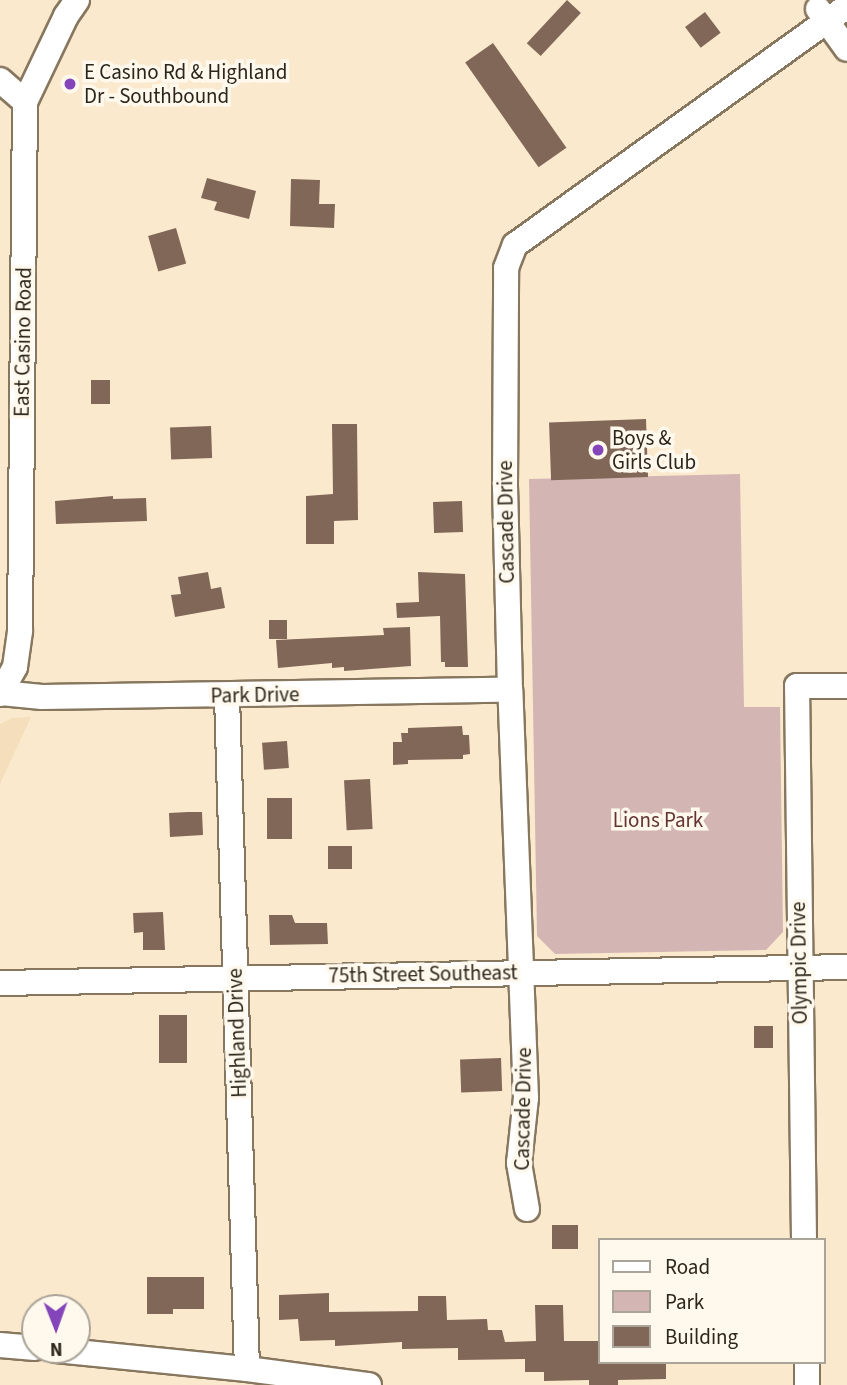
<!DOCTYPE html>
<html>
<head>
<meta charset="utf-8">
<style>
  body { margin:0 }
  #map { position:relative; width:847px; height:1385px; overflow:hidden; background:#fbe9ce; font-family:"Source Sans 3",sans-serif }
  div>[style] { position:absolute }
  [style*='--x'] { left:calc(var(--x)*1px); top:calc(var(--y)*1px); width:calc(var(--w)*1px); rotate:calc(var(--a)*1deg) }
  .built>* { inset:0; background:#f4debc }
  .green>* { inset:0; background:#d3b6b3 }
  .building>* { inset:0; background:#816757; transform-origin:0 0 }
  .roads { filter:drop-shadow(2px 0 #87775e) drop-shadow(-2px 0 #87775e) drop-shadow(0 2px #87775e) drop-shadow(0 -2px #87775e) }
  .minor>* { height:24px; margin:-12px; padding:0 12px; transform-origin:12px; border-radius:12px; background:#fff }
  .dots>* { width:19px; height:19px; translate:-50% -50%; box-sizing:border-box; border:4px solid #fff8ed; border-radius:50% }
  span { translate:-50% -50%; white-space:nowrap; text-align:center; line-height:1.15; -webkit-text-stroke:7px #fff8ed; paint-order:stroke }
  .poi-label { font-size:21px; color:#2b251b }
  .left { translate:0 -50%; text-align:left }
  .street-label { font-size:21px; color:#2b251b }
  .park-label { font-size:21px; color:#64322f }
  .legend { position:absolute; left:598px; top:1238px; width:228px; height:126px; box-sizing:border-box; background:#fff8ed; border:2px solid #aaa499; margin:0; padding:9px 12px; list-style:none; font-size:21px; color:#2b251b }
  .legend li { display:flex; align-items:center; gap:14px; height:35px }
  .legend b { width:35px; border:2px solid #aaa499 }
  .north { position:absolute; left:21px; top:1294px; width:70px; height:70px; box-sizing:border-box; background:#fff8ed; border:2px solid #aaa499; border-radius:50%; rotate:179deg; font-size:19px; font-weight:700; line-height:28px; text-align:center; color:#2b251b }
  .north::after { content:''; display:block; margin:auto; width:24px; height:32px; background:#8445bb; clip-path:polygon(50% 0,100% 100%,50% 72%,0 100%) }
</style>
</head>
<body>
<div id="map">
  <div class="built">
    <i style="clip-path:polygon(31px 717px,0 784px,0 724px,12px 718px)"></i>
  </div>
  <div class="green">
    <i style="clip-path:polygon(740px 474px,744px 707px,780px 707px,783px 932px,766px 950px,555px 954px,537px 936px,529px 479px)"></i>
  </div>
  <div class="building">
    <i style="left:567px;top:0;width:19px;height:59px;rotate:43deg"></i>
    <i style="left:705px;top:12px;width:26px;height:25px;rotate:53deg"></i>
    <i style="left:493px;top:43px;width:128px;height:34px;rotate:55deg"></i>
    <i style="clip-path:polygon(207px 178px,256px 191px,249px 219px,214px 210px,217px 202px,201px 198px)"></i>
    <i style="clip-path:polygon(291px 179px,320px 180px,319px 204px,335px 204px,334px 228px,290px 226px)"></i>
    <i style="left:176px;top:228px;width:37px;height:29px;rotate:74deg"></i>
    <i style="left:91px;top:380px;width:19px;height:24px"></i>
    <i style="left:646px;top:419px;width:58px;height:97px;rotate:88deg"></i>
    <i style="clip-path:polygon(332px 424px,357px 424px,358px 520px,334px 521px,334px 544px,306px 544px,306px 496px,333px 494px)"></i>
    <i style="left:211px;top:426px;width:32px;height:41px;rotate:88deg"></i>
    <i style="clip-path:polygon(113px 496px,113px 499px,146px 498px,147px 521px,56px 524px,55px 501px)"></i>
    <i style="left:462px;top:501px;width:31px;height:29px;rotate:88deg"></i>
    <i style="clip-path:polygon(208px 572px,211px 589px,221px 587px,225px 608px,175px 617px,171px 595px,181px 594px,178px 577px)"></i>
    <i style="clip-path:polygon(418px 572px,465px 574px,468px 667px,445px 667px,445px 662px,441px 662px,440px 616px,397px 618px,396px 603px,419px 602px)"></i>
    <i style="left:269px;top:620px;width:18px;height:19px"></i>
    <i style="clip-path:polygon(410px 627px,411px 666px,344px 671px,344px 667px,332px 668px,332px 663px,278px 668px,276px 640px,384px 635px,383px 628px)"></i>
    <i style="clip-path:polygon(462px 726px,463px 735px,469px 735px,470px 754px,463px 755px,463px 759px,408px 760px,408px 764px,393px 765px,393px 742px,402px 742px,401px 733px,408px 733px,408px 728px)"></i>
    <i style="left:287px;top:741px;width:27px;height:25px;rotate:86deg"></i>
    <i style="left:370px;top:779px;width:50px;height:26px;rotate:87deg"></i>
    <i style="left:267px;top:798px;width:25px;height:41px"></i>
    <i style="clip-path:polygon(188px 812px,202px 812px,203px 835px,170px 837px,169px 813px)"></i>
    <i style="left:328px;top:846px;width:24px;height:23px"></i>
    <i style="clip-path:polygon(163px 912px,165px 950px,143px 950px,143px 932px,134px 933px,133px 913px)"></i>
    <i style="clip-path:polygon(269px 915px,292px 915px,295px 923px,327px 923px,328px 944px,270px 945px)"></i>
    <i style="left:159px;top:1015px;width:28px;height:48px"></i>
    <i style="left:754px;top:1026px;width:19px;height:22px"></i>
    <i style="left:501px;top:1058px;width:33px;height:41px;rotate:88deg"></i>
    <i style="left:552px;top:1225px;width:26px;height:24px"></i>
    <i style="clip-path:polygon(147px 1277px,204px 1277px,204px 1309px,173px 1309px,173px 1314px,147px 1314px)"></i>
    <i style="clip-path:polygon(329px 1293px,329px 1312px,418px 1311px,418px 1296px,446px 1296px,447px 1320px,487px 1319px,488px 1330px,502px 1330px,505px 1342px,536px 1341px,535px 1305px,563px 1305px,564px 1341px,600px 1341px,600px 1362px,666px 1362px,666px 1379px,618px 1380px,618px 1385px,589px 1385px,589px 1380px,544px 1381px,544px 1372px,525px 1372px,525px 1359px,458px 1360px,458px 1348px,402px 1349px,402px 1342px,335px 1346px,335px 1340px,300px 1341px,298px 1319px,279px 1320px,279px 1295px)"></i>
  </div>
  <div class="roads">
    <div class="minor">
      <i style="--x:818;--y:9;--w:49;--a:54.1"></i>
      <i style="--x:0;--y:80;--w:33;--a:41"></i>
      <i style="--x:1;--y:693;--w:41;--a:5.6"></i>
      <i style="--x:42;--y:697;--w:468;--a:-0.9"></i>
      <i style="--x:0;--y:694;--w:31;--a:-61"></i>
      <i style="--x:15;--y:667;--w:37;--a:-82"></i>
      <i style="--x:20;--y:630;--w:528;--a:-89.46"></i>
      <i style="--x:25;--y:102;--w:95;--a:-64.5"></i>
      <i style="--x:66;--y:16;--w:19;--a:-55"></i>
      <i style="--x:227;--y:696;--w:673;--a:88.3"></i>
      <i style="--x:0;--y:983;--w:847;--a:-1.08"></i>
      <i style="--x:527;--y:1209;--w:47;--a:-99.9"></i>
      <i style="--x:519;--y:1163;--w:65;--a:-83.9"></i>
      <i style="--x:526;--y:1098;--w:408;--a:-92.2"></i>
      <i style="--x:510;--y:690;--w:203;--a:-91.4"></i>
      <i style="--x:505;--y:487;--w:219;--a:-89.7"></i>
      <i style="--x:506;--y:268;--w:25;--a:-69"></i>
      <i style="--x:515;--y:245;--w:409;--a:-35.7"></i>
      <i style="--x:804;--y:1240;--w:554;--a:-90.72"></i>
      <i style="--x:797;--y:686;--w:50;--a:0"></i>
      <i style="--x:0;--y:1345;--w:35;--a:5"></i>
      <i style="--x:56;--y:1350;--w:192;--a:5.7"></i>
      <i style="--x:247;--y:1369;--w:123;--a:7.5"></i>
      <i style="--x:807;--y:1362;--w:23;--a:90"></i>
    </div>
  </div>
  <div class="dots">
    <i style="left:70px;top:84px;background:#8445bb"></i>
    <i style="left:598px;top:450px;background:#8445bb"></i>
  </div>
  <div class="poi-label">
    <span class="left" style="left:84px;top:84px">E Casino Rd &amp; Highland<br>Dr - Southbound</span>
    <span class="left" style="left:612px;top:450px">Boys &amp;<br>Girls Club</span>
  </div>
  <div class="street-label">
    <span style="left:23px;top:342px;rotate:-89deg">East Casino Road</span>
    <span style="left:506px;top:522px;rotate:-91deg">Cascade Drive</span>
    <span style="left:255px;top:695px;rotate:-1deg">Park Drive</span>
    <span style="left:799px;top:963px;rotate:-91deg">Olympic Drive</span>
    <span style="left:423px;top:974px;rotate:-1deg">75th Street Southeast</span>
    <span style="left:237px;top:1033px;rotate:-92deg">Highland Drive</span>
    <span style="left:523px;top:1109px;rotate:-89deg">Cascade Drive</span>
  </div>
  <div class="park-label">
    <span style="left:658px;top:820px">Lions Park</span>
  </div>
  <ul class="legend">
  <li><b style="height:9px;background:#fff"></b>Road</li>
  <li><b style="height:19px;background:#d3b6b3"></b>Park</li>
  <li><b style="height:19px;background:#816757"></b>Building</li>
  </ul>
  <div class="north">N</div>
</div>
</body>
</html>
